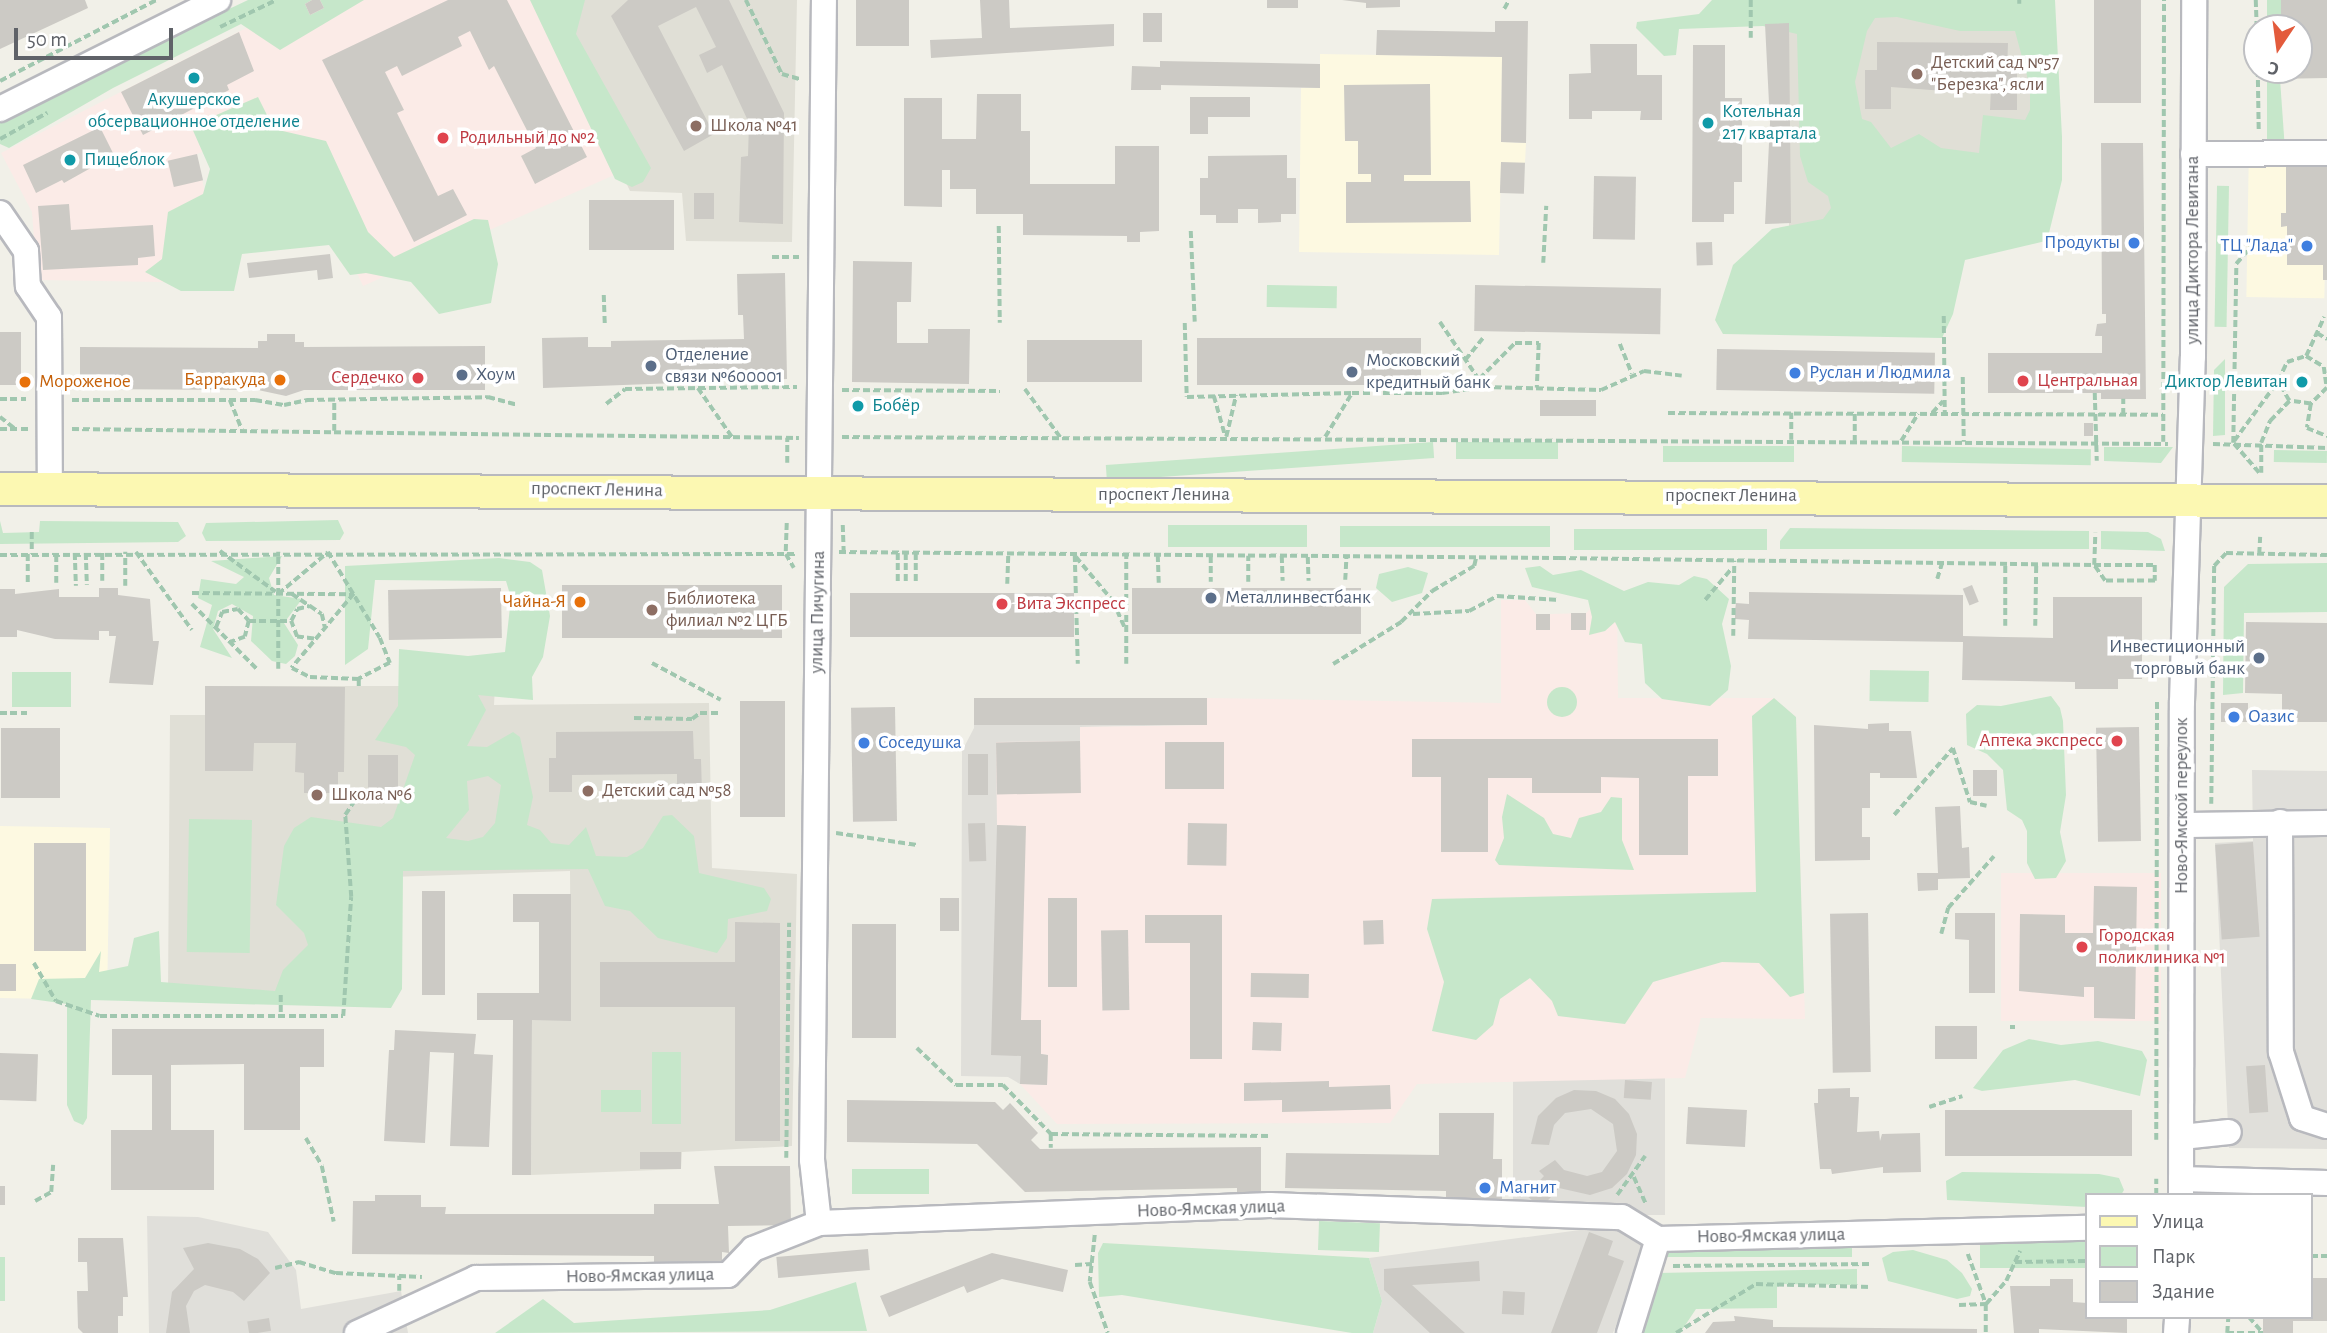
<!DOCTYPE html>
<html>
<head>
<meta charset="utf-8">
<style>
  body { margin:0 }
  #map { position:relative; width:2327px; height:1333px; overflow:hidden; background:#f1f0e8; font-family:"Alegreya Sans",sans-serif }
  div>[style] { position:absolute }
  [style*='--x'] { left:calc(var(--x)*1px); top:calc(var(--y)*1px); width:calc(var(--w)*1px); rotate:calc(var(--a)*1deg) }
  .commercial>* { inset:0; background:#fdf9e1; transform-origin:0 0 }
  .industrial>* { inset:0; background:#e0dfda; transform-origin:0 0 }
  .education>* { inset:0; background:#e0dfd6; transform-origin:0 0 }
  .medical>* { inset:0; background:#fbebe7; transform-origin:0 0 }
  .green>* { inset:0; background:#c6e7ca; transform-origin:0 0 }
  .round { border-radius:50% }
  .building>* { inset:0; background:#cccac5; transform-origin:0 0 }
  .path>* { height:3.5px; margin-top:-1.75px; transform-origin:0; background:repeating-linear-gradient(90deg,#a0c7af 0 7px,transparent 0 10.5px) }
  .roads { filter:drop-shadow(2px 0 #b8b9be) drop-shadow(-2px 0 #b8b9be) drop-shadow(0 2px #b8b9be) drop-shadow(0 -2px #b8b9be) }
  .minor>* { height:24px; margin:-12px; padding:0 12px; transform-origin:12px; border-radius:12px; background:#fff }
  .major>* { height:32px; margin:-16px; padding:0 16px; transform-origin:16px; border-radius:16px; background:#fcf8b2 }
  .dots>* { width:19px; height:19px; translate:-50% -50%; box-sizing:border-box; border:4px solid #fff; border-radius:50% }
  span { translate:-50% -50%; white-space:nowrap; text-align:center; line-height:1.15; -webkit-text-stroke:7px #fff; paint-order:stroke }
  .education-label { font-size:19px; color:#785e54 }
  .left { translate:0 -50%; text-align:left }
  .culture-label { font-size:19px; color:#0d838f }
  .right { translate:-100% -50%; text-align:right }
  .health-label { font-size:19px; color:#be3a42 }
  .shop-label { font-size:19px; color:#366cbe }
  .street-label { font-size:19px; color:#5f6268 }
  .service-label { font-size:19px; color:#4e5e75 }
  .food-label { font-size:19px; color:#c56008 }
  .legend { position:absolute; left:2085px; top:1193px; width:228px; height:126px; box-sizing:border-box; background:#fff; border:2px solid #bfc0c3; margin:0; padding:9px 12px; list-style:none; font-size:21px; color:#5f6268 }
  .legend li { display:flex; align-items:center; gap:14px; height:35px }
  .legend b { width:35px; border:2px solid #bfc0c3 }
  .north { position:absolute; left:2243px; top:14px; width:70px; height:70px; box-sizing:border-box; background:#fff; border:2px solid #bfc0c3; border-radius:50%; rotate:193deg; font-size:19px; font-weight:700; line-height:28px; text-align:center; color:#5f6268 }
  .north::after { content:''; display:block; margin:auto; width:24px; height:32px; background:#e35b3c; clip-path:polygon(50% 0,100% 100%,50% 72%,0 100%) }
  .scale { position:absolute; left:14px; top:28px; width:159px; height:32px; box-sizing:border-box; border:4px solid #5f6268; border-top:0; padding-left:9px; font-size:21px; line-height:24px; white-space:nowrap; color:#5f6268; -webkit-text-stroke:5px #fff; paint-order:stroke }
</style>
</head>
<body>
<div id="map">
  <div class="commercial">
    <i style="clip-path:polygon(1320px 54px,1502px 57px,1501px 142px,1526px 143px,1525px 163px,1501px 163px,1499px 255px,1299px 252px,1301px 88px,1320px 88px)"></i>
    <i style="left:2249px;top:147px;width:78px;height:150px;rotate:1deg"></i>
    <i style="left:0;top:826px;width:110px;height:172px;rotate:1deg"></i>
  </div>
  <div class="industrial">
    <i style="clip-path:polygon(1207px 698px,1207px 725px,1080px 727px,1080px 741px,998px 795px,997px 825px,1026px 826px,1021px 1020px,1041px 1020px,1041px 1054px,1048px 1055px,1047px 1085px,1020px 1084px,1008px 1077px,961px 1076px,962px 751px,974px 728px,974px 700px)"></i>
    <i style="clip-path:polygon(2252px 770px,2327px 771px,2327px 1149px,2229px 1148px,2215px 843px,2253px 841px)"></i>
    <i style="left:1665px;top:1078px;width:137px;height:152px;rotate:90deg"></i>
    <i style="clip-path:polygon(147px 1216px,198px 1217px,268px 1232px,296px 1270px,301px 1309px,401px 1291px,408px 1333px,149px 1333px)"></i>
    <i style="clip-path:polygon(1617px 1225px,1650px 1240px,1613px 1333px,1373px 1333px,1382px 1301px,1369px 1258px)"></i>
  </div>
  <div class="education">
    <i style="clip-path:polygon(539px 0,797px 0,792px 242px,686px 241px,682px 193px,630px 191px)"></i>
    <i style="left:2045px;top:4px;width:227px;height:256px;rotate:90deg"></i>
    <i style="clip-path:polygon(205px 686px,495px 686px,494px 705px,709px 703px,712px 868px,797px 874px,792px 1146px,682px 1152px,681px 1169px,531px 1175px,532px 1020px,571px 1020px,570px 871px,391px 877px,390px 998px,168px 991px,170px 715px,205px 715px)"></i>
  </div>
  <div class="medical">
    <i style="clip-path:polygon(301px 0,539px 0,621px 172px,363px 286px,341px 239px,301px 241px,277px 123px,197px 154px,223px 283px,37px 280px,32px 212px,1px 153px)"></i>
    <i style="clip-path:polygon(1617px 599px,1618px 698px,1774px 698px,1796px 717px,1805px 1019px,1701px 1018px,1685px 1078px,1417px 1084px,1390px 1123px,1057px 1124px,1020px 1084px,1047px 1085px,1048px 1055px,1041px 1054px,1041px 1021px,1021px 1020px,1025px 826px,997px 825px,996px 742px,1080px 741px,1080px 727px,1207px 725px,1207px 698px,1501px 703px,1501px 600px,1525px 600px,1536px 614px,1550px 614px,1586px 613px,1599px 600px)"></i>
    <i style="left:2161px;top:873px;width:148px;height:160px;rotate:90deg"></i>
  </div>
  <div class="green">
    <i style="clip-path:polygon(248px 0,312px 0,305px 4px,310px 15px,324px 8px,320px 0,364px 0,280px 50px,241px 24px,113px 88px,9px 148px,0 144px,0 118px)"></i>
    <i style="clip-path:polygon(530px 0,585px 0,576px 34px,651px 168px,643px 182px,632px 187px,615px 179px)"></i>
    <i style="clip-path:polygon(evenodd,1712px 0,2055px 0,2062px 137px,2062px 180px,2049px 233px,2054px 239px,1965px 260px,1953px 314px,1942px 338px,1723px 334px,1715px 320px,1733px 265px,1772px 229px,1823px 219px,1831px 208px,1828px 196px,1808px 182px,1800px 156px,1797px 34px,1763px 26px,1679px 29px,1676px 55px,1664px 56px,1636px 28px,1637px 22px,1699px 14px,1712px 0,1897px 17px,1960px 31px,2015px 31px,2030px 87px,2030px 110px,2025px 120px,1983px 115px,1979px 153px,1941px 148px,1919px 134px,1891px 148px,1871px 122px,1862px 119px,1855px 82px,1867px 31px,1875px 18px,1897px 17px)"></i>
    <i style="left:2267px;top:0;width:14px;height:28px"></i>
    <i style="clip-path:polygon(2267px 78px,2280px 79px,2285px 150px,2267px 151px)"></i>
    <i style="clip-path:polygon(258px 97px,274px 129px,326px 141px,368px 232px,394px 257px,474px 219px,488px 220px,498px 264px,491px 303px,439px 314px,411px 282px,366px 273px,350px 275px,329px 245px,242px 254px,234px 291px,181px 291px,145px 272px,162px 259px,168px 212px,203px 194px,210px 169px,191px 126px)"></i>
    <i style="left:2229px;top:186px;width:141px;height:12px;rotate:91deg"></i>
    <i style="left:1267px;top:285px;width:70px;height:22px;rotate:1deg"></i>
    <i style="clip-path:polygon(2225px 359px,2225px 435px,2213px 436px,2214px 370px)"></i>
    <i style="left:1433px;top:442px;width:16px;height:328px;rotate:86deg"></i>
    <i style="left:1456px;top:442px;width:102px;height:17px"></i>
    <i style="left:1663px;top:446px;width:131px;height:16px"></i>
    <i style="left:1902px;top:446px;width:189px;height:16px;rotate:1deg"></i>
    <i style="clip-path:polygon(2104px 447px,2173px 447px,2161px 463px,2104px 461px)"></i>
    <i style="left:2274px;top:450px;width:53px;height:12px;rotate:1deg"></i>
    <i style="clip-path:polygon(338px 520px,344px 533px,340px 540px,206px 541px,202px 533px,206px 523px)"></i>
    <i style="clip-path:polygon(0 521px,3px 533px,39px 532px,40px 521px,178px 522px,186px 536px,178px 542px,0 544px)"></i>
    <i style="left:1168px;top:525px;width:139px;height:22px"></i>
    <i style="left:1340px;top:526px;width:210px;height:21px"></i>
    <i style="clip-path:polygon(1790px 528px,2089px 531px,2089px 549px,1780px 549px,1780px 541px)"></i>
    <i style="left:1767px;top:529px;width:21px;height:193px;rotate:90deg"></i>
    <i style="clip-path:polygon(2101px 531px,2148px 532px,2161px 539px,2165px 551px,2101px 549px)"></i>
    <i style="clip-path:polygon(282px 556px,269px 578px,274px 595px,302px 599px,284px 623px,298px 645px,295px 656px,286px 664px,272px 661px,251px 641px,253px 616px,232px 604px,218px 611px,213px 629px,232px 658px,200px 647px,212px 605px,198px 598px,201px 579px,236px 584px,244px 577px,211px 561px)"></i>
    <i style="clip-path:polygon(evenodd,499px 558px,530px 562px,542px 570px,550px 616px,543px 657px,532px 677px,533px 700px,478px 695px,486px 710px,467px 746px,487px 747px,513px 732px,520px 737px,533px 797px,527px 825px,540px 830px,551px 843px,569px 845px,586px 827px,596px 856px,627px 857px,643px 848px,663px 816px,672px 815px,694px 836px,699px 873px,764px 888px,771px 899px,767px 911px,728px 919px,727px 938px,717px 953px,658px 938px,630px 911px,605px 906px,588px 869px,403px 871px,402px 989px,391px 1008px,91px 1000px,87px 1118px,83px 1125px,74px 1121px,67px 1105px,67px 1004px,31px 999px,39px 979px,85px 978px,101px 951px,99px 972px,128px 966px,134px 938px,159px 931px,161px 982px,275px 991px,283px 970px,308px 945px,304px 933px,276px 905px,284px 846px,294px 828px,311px 817px,381px 827px,393px 818px,400px 798px,415px 755px,406px 747px,375px 740px,398px 706px,399px 649px,468px 656px,505px 652px,511px 598px,506px 581px,375px 580px,368px 649px,345px 665px,345px 566px,499px 558px,488px 776px,501px 785px,495px 823px,483px 837px,468px 841px,446px 838px,469px 810px,467px 781px,488px 776px)"></i>
    <i style="clip-path:polygon(2327px 563px,2327px 612px,2244px 613px,2243px 693px,2223px 695px,2224px 587px,2248px 564px)"></i>
    <i style="clip-path:polygon(1540px 566px,1553px 575px,1581px 570px,1624px 591px,1648px 582px,1679px 585px,1694px 576px,1707px 579px,1729px 599px,1722px 624px,1731px 666px,1728px 690px,1710px 706px,1662px 699px,1645px 683px,1642px 644px,1625px 642px,1615px 622px,1605px 631px,1589px 635px,1592px 617px,1588px 600px,1532px 587px,1525px 568px)"></i>
    <i style="clip-path:polygon(1408px 567px,1428px 573px,1422px 593px,1392px 602px,1376px 588px,1379px 574px)"></i>
    <i style="left:1870px;top:670px;width:59px;height:31px;rotate:1deg"></i>
    <i style="left:12px;top:672px;width:59px;height:35px"></i>
    <i class="round" style="left:1547px;top:687px;width:30px;height:30px"></i>
    <i style="clip-path:polygon(2051px 696px,2060px 708px,2063px 721px,2066px 795px,2060px 832px,2066px 861px,2056px 878px,2035px 879px,2027px 863px,2027px 831px,2022px 820px,2007px 810px,2003px 770px,1987px 754px,1967px 745px,1966px 714px,1977px 705px,2001px 706px)"></i>
    <i style="clip-path:polygon(1774px 698px,1796px 717px,1804px 993px,1790px 997px,1759px 963px,1722px 962px,1653px 982px,1625px 1024px,1558px 1016px,1552px 1001px,1530px 978px,1500px 999px,1493px 1025px,1476px 1040px,1432px 1031px,1444px 982px,1427px 929px,1432px 899px,1756px 892px,1752px 716px)"></i>
    <i style="clip-path:polygon(1507px 794px,1544px 818px,1553px 834px,1571px 838px,1579px 818px,1601px 812px,1611px 797px,1622px 798px,1622px 840px,1634px 870px,1499px 865px,1495px 860px,1504px 838px,1502px 817px)"></i>
    <i style="left:189px;top:819px;width:63px;height:133px;rotate:1deg"></i>
    <i style="clip-path:polygon(2029px 1039px,2061px 1045px,2098px 1041px,2142px 1051px,2147px 1060px,2140px 1096px,2075px 1080px,1982px 1091px,1973px 1088px,2003px 1050px)"></i>
    <i style="left:681px;top:1052px;width:72px;height:29px;rotate:90deg"></i>
    <i style="left:641px;top:1090px;width:22px;height:40px;rotate:90deg"></i>
    <i style="left:852px;top:1169px;width:77px;height:25px"></i>
    <i style="clip-path:polygon(1962px 1172px,2099px 1174px,2119px 1178px,2124px 1190px,2121px 1195px,2087px 1195px,2087px 1207px,1947px 1200px,1946px 1181px)"></i>
    <i style="left:1319px;top:1221px;width:61px;height:29px;rotate:2deg"></i>
    <i style="left:2087px;top:1236px;width:32px;height:107px;rotate:90deg"></i>
    <i style="left:1852px;top:1242px;width:15px;height:191px;rotate:90deg"></i>
    <i style="clip-path:polygon(1103px 1243px,1369px 1258px,1382px 1301px,1373px 1333px,1352px 1333px,1122px 1295px,1099px 1297px,1098px 1253px)"></i>
    <i style="clip-path:polygon(1913px 1250px,1947px 1260px,1962px 1273px,1972px 1289px,1970px 1296px,1957px 1299px,1888px 1281px,1882px 1258px,1893px 1252px)"></i>
    <i style="left:0;top:1257px;width:5px;height:44px"></i>
    <i style="clip-path:polygon(1857px 1269px,1857px 1285px,1777px 1284px,1777px 1308px,1696px 1309px,1680px 1333px,1635px 1333px,1658px 1273px)"></i>
    <i style="clip-path:polygon(856px 1282px,867px 1331px,495px 1333px,543px 1299px,574px 1323px,770px 1310px)"></i>
  </div>
  <div class="building">
    <i style="clip-path:polygon(0 0,85px 0,88px 8px,0 49px)"></i>
    <i style="clip-path:polygon(312px 0,320px 0,324px 8px,310px 15px,305px 4px)"></i>
    <i style="clip-path:polygon(448px 0,507px 0,587px 157px,535px 184px,521px 156px,536px 148px,494px 66px,489px 70px,470px 31px,458px 37px,462px 46px,402px 76px,397px 66px,385px 72px,404px 110px,397px 113px,438px 196px,453px 189px,467px 215px,414px 242px,322px 60px)"></i>
    <i style="clip-path:polygon(628px 0,729px 0,784px 113px,783px 224px,739px 222px,741px 157px,748px 156px,749px 123px,722px 65px,707px 73px,699px 55px,716px 47px,696px 7px,658px 26px,714px 134px,684px 151px,611px 16px)"></i>
    <i style="left:856px;top:0;width:53px;height:46px"></i>
    <i style="clip-path:polygon(980px 0,1009px 0,1010px 28px,1114px 24px,1114px 46px,931px 58px,930px 40px,982px 38px)"></i>
    <i style="left:1267px;top:0;width:31px;height:8px"></i>
    <i style="clip-path:polygon(1342px 0,1400px 0,1400px 7px,1366px 8px,1366px 3px)"></i>
    <i style="left:2094px;top:0;width:47px;height:103px"></i>
    <i style="clip-path:polygon(2281px 0,2327px 0,2327px 78px,2280px 79px,2280px 70px,2299px 70px,2299px 28px,2281px 28px)"></i>
    <i style="left:1143px;top:13px;width:19px;height:29px"></i>
    <i style="clip-path:polygon(1495px 21px,1528px 21px,1526px 143px,1501px 142px,1502px 57px,1376px 55px,1377px 30px,1495px 32px)"></i>
    <i style="clip-path:polygon(1789px 23px,1791px 223px,1765px 224px,1770px 123px,1765px 24px)"></i>
    <i style="clip-path:polygon(239px 32px,254px 71px,227px 85px,229px 90px,143px 135px,121px 92px)"></i>
    <i style="clip-path:polygon(1877px 42px,2008px 43px,2007px 72px,2017px 72px,2017px 110px,1990px 110px,1991px 88px,1958px 88px,1958px 92px,1891px 87px,1891px 109px,1865px 109px,1865px 70px,1877px 70px)"></i>
    <i style="clip-path:polygon(1590px 44px,1637px 44px,1637px 75px,1662px 75px,1662px 120px,1640px 120px,1641px 111px,1592px 111px,1592px 119px,1569px 119px,1569px 74px,1591px 73px)"></i>
    <i style="clip-path:polygon(1693px 45px,1725px 45px,1725px 98px,1742px 98px,1742px 182px,1734px 182px,1734px 214px,1724px 214px,1724px 222px,1692px 222px)"></i>
    <i style="clip-path:polygon(1160px 61px,1320px 64px,1320px 88px,1161px 85px,1161px 90px,1131px 90px,1132px 66px,1160px 67px)"></i>
    <i style="clip-path:polygon(1430px 84px,1431px 175px,1404px 175px,1404px 181px,1470px 181px,1471px 222px,1346px 223px,1346px 182px,1371px 182px,1371px 174px,1358px 174px,1358px 141px,1345px 141px,1344px 85px)"></i>
    <i style="clip-path:polygon(977px 94px,1021px 94px,1021px 131px,1030px 131px,1030px 184px,1115px 184px,1115px 146px,1159px 146px,1159px 231px,1140px 232px,1140px 242px,1127px 242px,1127px 236px,1023px 235px,1023px 214px,976px 214px,976px 189px,950px 189px,950px 170px,942px 170px,942px 207px,904px 206px,904px 98px,942px 98px,942px 139px,976px 139px)"></i>
    <i style="clip-path:polygon(1190px 97px,1250px 97px,1250px 117px,1208px 117px,1208px 134px,1190px 134px)"></i>
    <i style="clip-path:polygon(100px 127px,114px 155px,64px 183px,62px 180px,36px 193px,23px 165px)"></i>
    <i style="clip-path:polygon(2101px 143px,2143px 143px,2146px 399px,2101px 399px,2101px 393px,1988px 393px,1988px 353px,2102px 353px,2102px 336px,2095px 336px,2097px 324px,2106px 323px,2106px 314px,2102px 314px)"></i>
    <i style="left:197px;top:154px;width:27px;height:30px;rotate:77deg"></i>
    <i style="clip-path:polygon(1287px 155px,1287px 178px,1296px 178px,1296px 214px,1281px 214px,1281px 222px,1258px 223px,1258px 209px,1238px 209px,1238px 223px,1216px 223px,1216px 215px,1200px 215px,1200px 178px,1208px 178px,1208px 156px)"></i>
    <i style="left:1501px;top:162px;width:24px;height:31px;rotate:2deg"></i>
    <i style="clip-path:polygon(2286px 165px,2327px 165px,2327px 280px,2323px 280px,2323px 265px,2287px 265px,2287px 226px,2281px 227px,2281px 213px,2286px 213px)"></i>
    <i style="left:1594px;top:176px;width:42px;height:63px;rotate:1deg"></i>
    <i style="left:694px;top:193px;width:20px;height:26px"></i>
    <i style="left:589px;top:200px;width:85px;height:50px"></i>
    <i style="clip-path:polygon(69px 204px,71px 230px,153px 225px,155px 256px,138px 258px,138px 265px,43px 270px,38px 206px)"></i>
    <i style="left:1712px;top:242px;width:23px;height:16px;rotate:88deg"></i>
    <i style="clip-path:polygon(330px 254px,333px 278px,318px 280px,317px 270px,249px 278px,247px 263px)"></i>
    <i style="clip-path:polygon(853px 261px,912px 262px,911px 302px,897px 302px,897px 343px,928px 343px,928px 329px,970px 329px,969px 384px,852px 382px)"></i>
    <i style="clip-path:polygon(785px 273px,787px 379px,543px 388px,542px 338px,588px 337px,588px 347px,611px 347px,611px 341px,744px 339px,743px 315px,738px 315px,737px 274px)"></i>
    <i style="left:1475px;top:285px;width:186px;height:46px;rotate:1deg"></i>
    <i style="left:0;top:332px;width:21px;height:53px"></i>
    <i style="clip-path:polygon(267px 334px,295px 334px,295px 342px,304px 342px,304px 347px,485px 346px,485px 390px,304px 390px,286px 396px,258px 390px,80px 389px,80px 347px,258px 348px,258px 341px,267px 341px)"></i>
    <i style="left:1197px;top:338px;width:224px;height:47px"></i>
    <i style="left:1027px;top:340px;width:115px;height:42px"></i>
    <i style="left:1717px;top:349px;width:218px;height:41px;rotate:1deg"></i>
    <i style="left:1540px;top:400px;width:56px;height:16px"></i>
    <i style="left:2084px;top:423px;width:9px;height:13px"></i>
    <i style="left:782px;top:585px;width:53px;height:220px;rotate:90deg"></i>
    <i style="left:1972px;top:585px;width:18px;height:10px;rotate:68deg"></i>
    <i style="clip-path:polygon(99px 588px,118px 588px,118px 595px,150px 599px,153px 641px,159px 641px,153px 685px,109px 683px,116px 636px,109px 636px,109px 631px,99px 631px,99px 640px,55px 639px,17px 630px,17px 637px,0 637px,0 589px,15px 589px,15px 594px,59px 589px,59px 597px,99px 597px)"></i>
    <i style="left:501px;top:588px;width:50px;height:113px;rotate:89deg"></i>
    <i style="left:1361px;top:588px;width:46px;height:229px;rotate:90deg"></i>
    <i style="clip-path:polygon(1749px 592px,1963px 595px,1963px 636px,2003px 637px,2053px 638px,2053px 597px,2142px 597px,2142px 679px,2118px 679px,2118px 689px,2075px 689px,2075px 682px,1962px 680px,1963px 642px,1748px 639px,1749px 620px,1735px 619px,1735px 611px,1736px 603px,1749px 604px)"></i>
    <i style="left:1074px;top:593px;width:44px;height:224px;rotate:90deg"></i>
    <i style="left:1571px;top:613px;width:15px;height:17px"></i>
    <i style="left:1536px;top:614px;width:14px;height:16px"></i>
    <i style="clip-path:polygon(2246px 622px,2327px 623px,2327px 722px,2282px 722px,2282px 694px,2245px 693px)"></i>
    <i style="clip-path:polygon(205px 686px,345px 687px,344px 772px,338px 772px,338px 793px,304px 793px,304px 773px,295px 772px,296px 743px,254px 743px,253px 771px,205px 771px)"></i>
    <i style="left:1207px;top:698px;width:27px;height:233px;rotate:90deg"></i>
    <i style="left:740px;top:701px;width:45px;height:116px"></i>
    <i style="left:2221px;top:703px;width:27px;height:19px"></i>
    <i style="left:895px;top:707px;width:114px;height:44px;rotate:89deg"></i>
    <i style="clip-path:polygon(1889px 723px,1889px 731px,1911px 731px,1917px 778px,1880px 778px,1880px 773px,1870px 773px,1870px 808px,1862px 808px,1862px 837px,1870px 837px,1870px 860px,1815px 861px,1814px 725px,1868px 729px,1868px 724px)"></i>
    <i style="left:2139px;top:727px;width:114px;height:43px;rotate:89deg"></i>
    <i style="left:1px;top:728px;width:59px;height:70px"></i>
    <i style="clip-path:polygon(693px 731px,694px 759px,701px 759px,702px 793px,677px 793px,677px 774px,572px 775px,572px 792px,549px 792px,549px 758px,556px 758px,556px 732px)"></i>
    <i style="clip-path:polygon(1412px 739px,1718px 739px,1718px 776px,1688px 776px,1688px 855px,1639px 855px,1639px 778px,1601px 777px,1601px 793px,1532px 793px,1532px 778px,1488px 778px,1488px 852px,1441px 852px,1441px 777px,1412px 777px)"></i>
    <i style="left:1080px;top:741px;width:52px;height:84px;rotate:89deg"></i>
    <i style="left:1165px;top:742px;width:59px;height:47px"></i>
    <i style="left:968px;top:754px;width:20px;height:41px"></i>
    <i style="left:368px;top:755px;width:30px;height:36px"></i>
    <i style="left:1973px;top:770px;width:24px;height:26px"></i>
    <i style="clip-path:polygon(1960px 806px,1962px 848px,1969px 847px,1970px 878px,1938px 879px,1938px 890px,1918px 891px,1917px 873px,1938px 873px,1935px 807px)"></i>
    <i style="left:985px;top:823px;width:38px;height:17px;rotate:88deg"></i>
    <i style="left:1188px;top:823px;width:39px;height:42px;rotate:1deg"></i>
    <i style="clip-path:polygon(997px 825px,1026px 826px,1021px 1020px,1041px 1020px,1041px 1054px,1048px 1055px,1047px 1085px,1020px 1084px,1021px 1056px,991px 1055px)"></i>
    <i style="left:2253px;top:842px;width:95px;height:38px;rotate:86deg"></i>
    <i style="left:34px;top:843px;width:52px;height:108px"></i>
    <i style="clip-path:polygon(2094px 886px,2137px 887px,2135px 1019px,2094px 1018px,2094px 987px,2084px 987px,2084px 997px,2019px 991px,2020px 914px,2065px 915px,2065px 933px,2093px 933px)"></i>
    <i style="left:422px;top:891px;width:23px;height:104px"></i>
    <i style="clip-path:polygon(513px 894px,571px 894px,571px 1021px,532px 1020px,531px 1175px,512px 1175px,513px 1020px,477px 1020px,477px 993px,539px 993px,539px 922px,513px 922px)"></i>
    <i style="left:940px;top:898px;width:19px;height:33px"></i>
    <i style="left:1048px;top:898px;width:29px;height:89px"></i>
    <i style="left:1868px;top:913px;width:159px;height:38px;rotate:89deg"></i>
    <i style="clip-path:polygon(1955px 913px,1995px 913px,1995px 993px,1969px 993px,1969px 940px,1955px 939px)"></i>
    <i style="clip-path:polygon(1145px 915px,1222px 915px,1222px 1059px,1190px 1059px,1190px 943px,1145px 943px)"></i>
    <i style="left:1383px;top:920px;width:24px;height:20px;rotate:88deg"></i>
    <i style="clip-path:polygon(735px 922px,780px 923px,780px 1141px,735px 1141px,735px 1007px,600px 1007px,600px 962px,735px 962px)"></i>
    <i style="left:852px;top:924px;width:44px;height:114px"></i>
    <i style="left:1128px;top:930px;width:80px;height:27px;rotate:89deg"></i>
    <i style="left:16px;top:964px;width:27px;height:16px;rotate:90deg"></i>
    <i style="left:1251px;top:973px;width:58px;height:24px;rotate:1deg"></i>
    <i style="left:1253px;top:1022px;width:29px;height:28px;rotate:2deg"></i>
    <i style="left:1935px;top:1026px;width:42px;height:33px"></i>
    <i style="clip-path:polygon(112px 1029px,324px 1029px,324px 1067px,300px 1067px,300px 1130px,244px 1130px,244px 1064px,171px 1065px,171px 1130px,214px 1130px,214px 1190px,111px 1190px,111px 1130px,152px 1130px,152px 1075px,112px 1075px)"></i>
    <i style="clip-path:polygon(395px 1030px,476px 1034px,474px 1054px,493px 1055px,489px 1147px,450px 1146px,454px 1053px,430px 1052px,425px 1143px,384px 1141px,389px 1050px,394px 1050px)"></i>
    <i style="left:0;top:1053px;width:38px;height:47px;rotate:2deg"></i>
    <i style="left:2265px;top:1065px;width:47px;height:19px;rotate:86deg"></i>
    <i style="left:1625px;top:1080px;width:27px;height:18px;rotate:4deg"></i>
    <i style="clip-path:polygon(1329px 1081px,1329px 1087px,1390px 1085px,1391px 1109px,1282px 1112px,1282px 1100px,1244px 1101px,1244px 1083px)"></i>
    <i style="clip-path:polygon(1850px 1088px,1850px 1097px,1859px 1097px,1857px 1132px,1879px 1131px,1880px 1141px,1882px 1134px,1920px 1133px,1921px 1172px,1883px 1173px,1883px 1167px,1832px 1174px,1831px 1169px,1820px 1169px,1814px 1103px,1818px 1103px,1818px 1089px)"></i>
    <i style="clip-path:polygon(1574px 1090px,1596px 1091px,1615px 1099px,1629px 1114px,1637px 1134px,1636px 1155px,1627px 1174px,1612px 1188px,1590px 1195px,1559px 1188px,1541px 1208px,1526px 1195px,1544px 1176px,1539px 1171px,1555px 1160px,1564px 1170px,1587px 1176px,1602px 1172px,1617px 1151px,1613px 1124px,1591px 1109px,1565px 1113px,1554px 1125px,1549px 1145px,1531px 1144px,1538px 1116px,1556px 1098px)"></i>
    <i style="clip-path:polygon(847px 1100px,995px 1102px,1003px 1110px,1010px 1103px,1038px 1133px,1031px 1140px,1040px 1149px,1261px 1147px,1261px 1194px,1237px 1194px,1237px 1188px,1025px 1192px,977px 1144px,847px 1142px)"></i>
    <i style="left:1688px;top:1107px;width:59px;height:37px;rotate:3deg"></i>
    <i style="left:1945px;top:1110px;width:187px;height:46px"></i>
    <i style="clip-path:polygon(1439px 1113px,1494px 1113px,1493px 1159px,1502px 1159px,1502px 1203px,1446px 1202px,1446px 1191px,1285px 1188px,1286px 1153px,1439px 1155px)"></i>
    <i style="left:681px;top:1152px;width:17px;height:41px;rotate:90deg"></i>
    <i style="clip-path:polygon(714px 1166px,790px 1166px,791px 1225px,728px 1226px,729px 1253px,722px 1252px,722px 1261px,654px 1262px,654px 1256px,352px 1254px,353px 1201px,375px 1201px,375px 1195px,421px 1195px,421px 1207px,446px 1207px,445px 1214px,654px 1214px,654px 1204px,719px 1204px)"></i>
    <i style="left:0;top:1186px;width:5px;height:19px"></i>
    <i style="clip-path:polygon(1589px 1232px,1613px 1241px,1608px 1255px,1624px 1261px,1597px 1333px,1551px 1333px)"></i>
    <i style="clip-path:polygon(78px 1238px,123px 1238px,128px 1297px,123px 1297px,123px 1316px,118px 1316px,118px 1333px,83px 1333px,78px 1328px,77px 1291px,88px 1291px,87px 1262px,78px 1262px)"></i>
    <i style="clip-path:polygon(208px 1243px,240px 1249px,258px 1259px,270px 1273px,244px 1301px,233px 1292px,205px 1285px,194px 1291px,186px 1306px,190px 1333px,166px 1333px,172px 1292px,194px 1269px,183px 1248px)"></i>
    <i style="left:868px;top:1249px;width:21px;height:92px;rotate:85deg"></i>
    <i style="clip-path:polygon(992px 1253px,1068px 1270px,1063px 1292px,1002px 1279px,967px 1293px,964px 1286px,889px 1317px,880px 1296px)"></i>
    <i style="clip-path:polygon(1479px 1261px,1480px 1281px,1412px 1285px,1465px 1333px,1430px 1333px,1384px 1290px,1384px 1269px)"></i>
    <i style="clip-path:polygon(2311px 1278px,2327px 1278px,2327px 1321px,2293px 1321px,2293px 1333px,2263px 1333px,2263px 1317px,2311px 1317px)"></i>
    <i style="clip-path:polygon(2050px 1279px,2073px 1279px,2073px 1302px,2087px 1303px,2087px 1317px,2127px 1317px,2127px 1333px,2039px 1329px,2039px 1333px,2014px 1333px,2010px 1286px,2050px 1286px)"></i>
    <i style="left:1503px;top:1291px;width:22px;height:23px;rotate:3deg"></i>
    <i style="clip-path:polygon(1734px 1316px,1773px 1320px,1773px 1327px,1977px 1329px,1977px 1333px,1705px 1333px,1713px 1322px,1735px 1321px)"></i>
    <i style="left:269px;top:1318px;width:13px;height:22px;rotate:81deg"></i>
  </div>
  <div class="path">
    <i style="--x:746;--y:0;--w:82;--a:64.1"></i>
    <i style="--x:782;--y:74;--w:19;--a:16"></i>
    <i style="--x:1751;--y:0;--w:38;--a:90"></i>
    <i style="--x:2256;--y:0;--w:33;--a:88"></i>
    <i style="--x:2019;--y:4;--w:4;--a:-90"></i>
    <i style="--x:1504;--y:9;--w:10;--a:-61"></i>
    <i style="--x:220;--y:27;--w:62;--a:-25.7"></i>
    <i style="--x:2258;--y:70;--w:61;--a:89.1"></i>
    <i style="--x:0;--y:81;--w:176;--a:-27.4"></i>
    <i style="--x:0;--y:139;--w:54;--a:-29"></i>
    <i style="--x:999;--y:226;--w:97;--a:89.4"></i>
    <i style="--x:1191;--y:231;--w:91;--a:87.5"></i>
    <i style="--x:772;--y:257;--w:27;--a:0"></i>
    <i style="--x:1543;--y:263;--w:57;--a:-87"></i>
    <i style="--x:604;--y:295;--w:31;--a:88"></i>
    <i style="--x:1944;--y:316;--w:98;--a:89.4"></i>
    <i style="--x:1440;--y:322;--w:78;--a:55.9"></i>
    <i style="--x:1185;--y:323;--w:74;--a:88.5"></i>
    <i style="--x:1187;--y:397;--w:165;--a:-1.4"></i>
    <i style="--x:2317;--y:333;--w:12;--a:31"></i>
    <i style="--x:1620;--y:344;--w:32;--a:68"></i>
    <i style="--x:2306;--y:356;--w:21;--a:31"></i>
    <i style="--x:2324;--y:367;--w:21;--a:82"></i>
    <i style="--x:2327;--y:388;--w:23;--a:135"></i>
    <i style="--x:2311;--y:404;--w:22;--a:-172"></i>
    <i style="--x:2289;--y:401;--w:23;--a:-119"></i>
    <i style="--x:2278;--y:381;--w:21;--a:-65"></i>
    <i style="--x:2287;--y:362;--w:20;--a:-18"></i>
    <i style="--x:2306;--y:356;--w:43;--a:-65.2"></i>
    <i style="--x:1465;--y:360;--w:28;--a:-51"></i>
    <i style="--x:1963;--y:377;--w:65;--a:89.1"></i>
    <i style="--x:1479;--y:379;--w:51;--a:-45"></i>
    <i style="--x:1515;--y:343;--w:24;--a:0"></i>
    <i style="--x:1539;--y:343;--w:45;--a:92.5"></i>
    <i style="--x:698;--y:388;--w:60;--a:55.2"></i>
    <i style="--x:1025;--y:389;--w:61;--a:53.7"></i>
    <i style="--x:842;--y:390;--w:158;--a:0.4"></i>
    <i style="--x:2095;--y:393;--w:68;--a:88.3"></i>
    <i style="--x:1214;--y:396;--w:41;--a:74.2"></i>
    <i style="--x:0;--y:399;--w:26;--a:0"></i>
    <i style="--x:72;--y:400;--w:183;--a:0"></i>
    <i style="--x:255;--y:400;--w:29;--a:10"></i>
    <i style="--x:284;--y:405;--w:24;--a:-12"></i>
    <i style="--x:307;--y:400;--w:181;--a:-0.9"></i>
    <i style="--x:488;--y:397;--w:31;--a:15"></i>
    <i style="--x:230;--y:400;--w:32;--a:68"></i>
    <i style="--x:606;--y:404;--w:24;--a:-38"></i>
    <i style="--x:625;--y:389;--w:172;--a:-0.7"></i>
    <i style="--x:2311;--y:404;--w:24;--a:99"></i>
    <i style="--x:2307;--y:428;--w:22;--a:22"></i>
    <i style="--x:1668;--y:413;--w:495;--a:0.2"></i>
    <i style="--x:1932;--y:413;--w:16;--a:-47"></i>
    <i style="--x:1855;--y:414;--w:27;--a:90"></i>
    <i style="--x:2123;--y:415;--w:16;--a:-90"></i>
    <i style="--x:0;--y:417;--w:18;--a:38"></i>
    <i style="--x:0;--y:429;--w:29;--a:0"></i>
    <i style="--x:72;--y:429;--w:727;--a:0.71"></i>
    <i style="--x:334;--y:431;--w:32;--a:-90"></i>
    <i style="--x:842;--y:437;--w:1326;--a:0.3"></i>
    <i style="--x:1226;--y:437;--w:43;--a:-76.6"></i>
    <i style="--x:1325;--y:437;--w:52;--a:-58.5"></i>
    <i style="--x:1352;--y:393;--w:90;--a:0"></i>
    <i style="--x:1442;--y:393;--w:42;--a:-8.1"></i>
    <i style="--x:1484;--y:387;--w:117;--a:1.5"></i>
    <i style="--x:1601;--y:390;--w:47;--a:-23.8"></i>
    <i style="--x:1644;--y:371;--w:38;--a:7"></i>
    <i style="--x:1791;--y:440;--w:27;--a:-90"></i>
    <i style="--x:1901;--y:441;--w:32;--a:-58"></i>
    <i style="--x:2234;--y:441;--w:74;--a:-53.7"></i>
    <i style="--x:2163;--y:442;--w:442;--a:-89.9"></i>
    <i style="--x:2213;--y:444;--w:114;--a:2"></i>
    <i style="--x:787;--y:463;--w:25;--a:-90"></i>
    <i style="--x:2259;--y:473;--w:40;--a:-131"></i>
    <i style="--x:2233;--y:443;--w:179;--a:-89"></i>
    <i style="--x:2236;--y:264;--w:35;--a:-49"></i>
    <i style="--x:2261;--y:473;--w:30;--a:-90"></i>
    <i style="--x:2261;--y:443;--w:24;--a:-68"></i>
    <i style="--x:2270;--y:421;--w:28;--a:-46"></i>
    <i style="--x:787;--y:523;--w:31;--a:92"></i>
    <i style="--x:786;--y:554;--w:16;--a:60"></i>
    <i style="--x:843;--y:525;--w:27;--a:88"></i>
    <i style="--x:32;--y:532;--w:22;--a:90"></i>
    <i style="--x:220;--y:551;--w:69;--a:36.2"></i>
    <i style="--x:136;--y:552;--w:96;--a:54.3"></i>
    <i style="--x:839;--y:552;--w:720;--a:0.48"></i>
    <i style="--x:1559;--y:558;--w:535;--a:0.75"></i>
    <i style="--x:2094;--y:565;--w:61;--a:0"></i>
    <i style="--x:2155;--y:565;--w:16;--a:90"></i>
    <i style="--x:2155;--y:581;--w:50;--a:180"></i>
    <i style="--x:2105;--y:581;--w:19;--a:-125"></i>
    <i style="--x:2094;--y:565;--w:32;--a:-88"></i>
    <i style="--x:75;--y:553;--w:33;--a:88"></i>
    <i style="--x:86;--y:553;--w:32;--a:88"></i>
    <i style="--x:898;--y:553;--w:29;--a:90"></i>
    <i style="--x:906;--y:553;--w:29;--a:90"></i>
    <i style="--x:916;--y:553;--w:29;--a:90"></i>
    <i style="--x:28;--y:554;--w:31;--a:90"></i>
    <i style="--x:2259;--y:554;--w:17;--a:-87"></i>
    <i style="--x:0;--y:555;--w:798;--a:-0.07"></i>
    <i style="--x:1075;--y:555;--w:109;--a:88.4"></i>
    <i style="--x:1158;--y:555;--w:28;--a:88"></i>
    <i style="--x:1211;--y:556;--w:26;--a:90"></i>
    <i style="--x:1282;--y:556;--w:25;--a:88"></i>
    <i style="--x:1076;--y:557;--w:57;--a:49.9"></i>
    <i style="--x:1113;--y:601;--w:30;--a:66"></i>
    <i style="--x:1308;--y:557;--w:24;--a:88"></i>
    <i style="--x:1937;--y:579;--w:17;--a:-73"></i>
    <i style="--x:1345;--y:580;--w:22;--a:-87"></i>
    <i style="--x:102;--y:581;--w:28;--a:-90"></i>
    <i style="--x:1248;--y:582;--w:26;--a:-90"></i>
    <i style="--x:56;--y:583;--w:30;--a:-90"></i>
    <i style="--x:1007;--y:584;--w:30;--a:-88"></i>
    <i style="--x:125;--y:586;--w:34;--a:-90"></i>
    <i style="--x:192;--y:593;--w:162;--a:0.4"></i>
    <i style="--x:278;--y:594;--w:65;--a:-40"></i>
    <i style="--x:328;--y:552;--w:100;--a:58.8"></i>
    <i style="--x:380;--y:638;--w:27;--a:68"></i>
    <i style="--x:390;--y:663;--w:35;--a:153"></i>
    <i style="--x:359;--y:679;--w:8;--a:90"></i>
    <i style="--x:292;--y:594;--w:22;--a:34"></i>
    <i style="--x:354;--y:594;--w:97;--a:130"></i>
    <i style="--x:292;--y:668;--w:20;--a:27"></i>
    <i style="--x:310;--y:677;--w:49;--a:2.3"></i>
    <i style="--x:1705;--y:600;--w:42;--a:-49.8"></i>
    <i style="--x:192;--y:604;--w:92;--a:45"></i>
    <i style="--x:1413;--y:614;--w:56;--a:-3.1"></i>
    <i style="--x:1469;--y:611;--w:32;--a:-28"></i>
    <i style="--x:1497;--y:596;--w:62;--a:3.7"></i>
    <i style="--x:249;--y:621;--w:42;--a:0"></i>
    <i style="--x:2005;--y:626;--w:63;--a:-90"></i>
    <i style="--x:2035;--y:626;--w:62;--a:-89.1"></i>
    <i style="--x:216;--y:627;--w:16;--a:-68"></i>
    <i style="--x:222;--y:612;--w:16;--a:-11"></i>
    <i style="--x:238;--y:609;--w:16;--a:47"></i>
    <i style="--x:249;--y:621;--w:16;--a:104"></i>
    <i style="--x:245;--y:637;--w:15;--a:160"></i>
    <i style="--x:1733;--y:636;--w:75;--a:-89.2"></i>
    <i style="--x:314;--y:639;--w:17;--a:-173"></i>
    <i style="--x:297;--y:637;--w:17;--a:-111"></i>
    <i style="--x:291;--y:621;--w:13;--a:-63"></i>
    <i style="--x:297;--y:609;--w:13;--a:-13"></i>
    <i style="--x:310;--y:606;--w:14;--a:34"></i>
    <i style="--x:322;--y:614;--w:13;--a:77"></i>
    <i style="--x:652;--y:663;--w:78;--a:28.2"></i>
    <i style="--x:1126;--y:664;--w:109;--a:-90"></i>
    <i style="--x:1333;--y:664;--w:80;--a:-31.7"></i>
    <i style="--x:1401;--y:622;--w:44;--a:-45"></i>
    <i style="--x:1432;--y:591;--w:49;--a:-30.8"></i>
    <i style="--x:1474;--y:566;--w:9;--a:-77"></i>
    <i style="--x:278;--y:669;--w:117;--a:-90"></i>
    <i style="--x:0;--y:713;--w:27;--a:0"></i>
    <i style="--x:634;--y:718;--w:58;--a:1"></i>
    <i style="--x:692;--y:719;--w:10;--a:-37"></i>
    <i style="--x:700;--y:713;--w:21;--a:0"></i>
    <i style="--x:1953;--y:748;--w:57;--a:72.5"></i>
    <i style="--x:1970;--y:802;--w:17;--a:13"></i>
    <i style="--x:2211;--y:804;--w:238;--a:-89.3"></i>
    <i style="--x:2214;--y:566;--w:18;--a:-47"></i>
    <i style="--x:2226;--y:553;--w:101;--a:1.1"></i>
    <i style="--x:1894;--y:815;--w:89;--a:-48.6"></i>
    <i style="--x:836;--y:833;--w:82;--a:8.4"></i>
    <i style="--x:1941;--y:934;--w:27;--a:-75"></i>
    <i style="--x:1948;--y:908;--w:69;--a:-48.5"></i>
    <i style="--x:34;--y:963;--w:44;--a:59.9"></i>
    <i style="--x:56;--y:1001;--w:46;--a:18.8"></i>
    <i style="--x:100;--y:1016;--w:243;--a:0"></i>
    <i style="--x:343;--y:1016;--w:119;--a:-86.2"></i>
    <i style="--x:351;--y:897;--w:82;--a:-94.2"></i>
    <i style="--x:345;--y:815;--w:18;--a:-56"></i>
    <i style="--x:281;--y:995;--w:21;--a:90"></i>
    <i style="--x:2010;--y:1027;--w:5;--a:0"></i>
    <i style="--x:917;--y:1048;--w:54;--a:43.5"></i>
    <i style="--x:956;--y:1085;--w:47;--a:0"></i>
    <i style="--x:1003;--y:1085;--w:69;--a:45.6"></i>
    <i style="--x:1051;--y:1134;--w:14;--a:90"></i>
    <i style="--x:1929;--y:1107;--w:35;--a:-18"></i>
    <i style="--x:1051;--y:1134;--w:219;--a:0.5"></i>
    <i style="--x:306;--y:1138;--w:32;--a:60"></i>
    <i style="--x:322;--y:1166;--w:57;--a:77.9"></i>
    <i style="--x:2156;--y:1140;--w:439;--a:-89.9"></i>
    <i style="--x:786;--y:1158;--w:235;--a:-89.3"></i>
    <i style="--x:1634;--y:1177;--w:30;--a:66"></i>
    <i style="--x:1617;--y:1195;--w:48;--a:-54.3"></i>
    <i style="--x:2156;--y:1195;--w:16;--a:-90"></i>
    <i style="--x:35;--y:1201;--w:18;--a:-29"></i>
    <i style="--x:51;--y:1192;--w:27;--a:-86"></i>
    <i style="--x:1095;--y:1235;--w:47;--a:96.1"></i>
    <i style="--x:1090;--y:1282;--w:54;--a:70.6"></i>
    <i style="--x:1968;--y:1254;--w:53;--a:70.2"></i>
    <i style="--x:1986;--y:1304;--w:30;--a:-49"></i>
    <i style="--x:2006;--y:1281;--w:33;--a:-65"></i>
    <i style="--x:2311;--y:1256;--w:16;--a:0"></i>
    <i style="--x:2015;--y:1262;--w:72;--a:-0.8"></i>
    <i style="--x:1075;--y:1265;--w:17;--a:-3"></i>
    <i style="--x:1673;--y:1266;--w:197;--a:-0.6"></i>
    <i style="--x:275;--y:1268;--w:25;--a:-14"></i>
    <i style="--x:299;--y:1262;--w:39;--a:17"></i>
    <i style="--x:336;--y:1273;--w:86;--a:2.7"></i>
    <i style="--x:399;--y:1291;--w:15;--a:-90"></i>
    <i style="--x:1959;--y:1305;--w:27;--a:-2"></i>
    <i style="--x:1986;--y:1304;--w:29;--a:90"></i>
    <i style="--x:2249;--y:1317;--w:21;--a:49"></i>
    <i style="--x:1676;--y:1333;--w:94;--a:-31.5"></i>
    <i style="--x:1756;--y:1284;--w:115;--a:1.5"></i>
    <i style="--x:2227;--y:1333;--w:36;--a:0"></i>
    <i style="--x:2227;--y:1333;--w:16;--a:-86"></i>
  </div>
  <div class="roads">
    <div class="minor">
      <i style="--x:0;--y:109;--w:244;--a:-26.6"></i>
      <i style="--x:2193;--y:154;--w:134;--a:-0.4"></i>
      <i style="--x:0;--y:213;--w:46;--a:55.6"></i>
      <i style="--x:26;--y:251;--w:35;--a:87"></i>
      <i style="--x:28;--y:286;--w:37;--a:56"></i>
      <i style="--x:49;--y:317;--w:172;--a:89.7"></i>
      <i style="--x:2280;--y:822;--w:230;--a:89.8"></i>
      <i style="--x:2281;--y:1052;--w:69;--a:72.3"></i>
      <i style="--x:2302;--y:1118;--w:26;--a:18"></i>
      <i style="--x:2183;--y:825;--w:144;--a:-0.8"></i>
      <i style="--x:2182;--y:1137;--w:47;--a:-6.1"></i>
      <i style="--x:2181;--y:1179;--w:146;--a:1.6"></i>
      <i style="--x:2181;--y:1195;--w:493;--a:-89.9"></i>
      <i style="--x:2182;--y:702;--w:345;--a:-88.2"></i>
      <i style="--x:2193;--y:357;--w:357;--a:-89.8"></i>
      <i style="--x:819;--y:1223;--w:63;--a:-96.3"></i>
      <i style="--x:812;--y:1160;--w:1160;--a:-89.41"></i>
      <i style="--x:357;--y:1333;--w:131;--a:-24.8"></i>
      <i style="--x:476;--y:1278;--w:252;--a:-0.7"></i>
      <i style="--x:728;--y:1275;--w:36;--a:-46"></i>
      <i style="--x:753;--y:1249;--w:71;--a:-21.5"></i>
      <i style="--x:819;--y:1223;--w:451;--a:-2.3"></i>
      <i style="--x:1270;--y:1205;--w:352;--a:2"></i>
      <i style="--x:1622;--y:1217;--w:42;--a:31.4"></i>
      <i style="--x:1658;--y:1239;--w:429;--a:-1.5"></i>
      <i style="--x:1629;--y:1333;--w:98;--a:-72.9"></i>
      <i style="--x:2176;--y:1333;--w:16;--a:-86"></i>
    </div>
    <div class="major">
      <i style="--x:0;--y:489;--w:2327;--a:0.3"></i>
    </div>
  </div>
  <div class="dots">
    <i style="left:1917px;top:74px;background:#8d6e63"></i>
    <i style="left:194px;top:78px;background:#0f9aa8"></i>
    <i style="left:1708px;top:123px;background:#0f9aa8"></i>
    <i style="left:696px;top:126px;background:#8d6e63"></i>
    <i style="left:443px;top:138px;background:#e0444e"></i>
    <i style="left:70px;top:160px;background:#0f9aa8"></i>
    <i style="left:2134px;top:243px;background:#3f7fe0"></i>
    <i style="left:2307px;top:246px;background:#3f7fe0"></i>
    <i style="left:651px;top:366px;background:#5c6f8a"></i>
    <i style="left:1352px;top:372px;background:#5c6f8a"></i>
    <i style="left:1795px;top:373px;background:#3f7fe0"></i>
    <i style="left:462px;top:375px;background:#5c6f8a"></i>
    <i style="left:418px;top:378px;background:#e0444e"></i>
    <i style="left:280px;top:380px;background:#e8710a"></i>
    <i style="left:2023px;top:381px;background:#e0444e"></i>
    <i style="left:25px;top:382px;background:#e8710a"></i>
    <i style="left:2302px;top:382px;background:#0f9aa8"></i>
    <i style="left:858px;top:406px;background:#0f9aa8"></i>
    <i style="left:1211px;top:598px;background:#5c6f8a"></i>
    <i style="left:580px;top:602px;background:#e8710a"></i>
    <i style="left:1002px;top:604px;background:#e0444e"></i>
    <i style="left:652px;top:610px;background:#8d6e63"></i>
    <i style="left:2259px;top:658px;background:#5c6f8a"></i>
    <i style="left:2234px;top:717px;background:#3f7fe0"></i>
    <i style="left:2117px;top:741px;background:#e0444e"></i>
    <i style="left:864px;top:743px;background:#3f7fe0"></i>
    <i style="left:588px;top:791px;background:#8d6e63"></i>
    <i style="left:317px;top:795px;background:#8d6e63"></i>
    <i style="left:2082px;top:947px;background:#e0444e"></i>
    <i style="left:1485px;top:1188px;background:#3f7fe0"></i>
  </div>
  <div class="education-label">
    <span class="left" style="left:1931px;top:74px">Детский сад №57<br>"Березка", ясли</span>
    <span class="left" style="left:710px;top:126px">Школа №41</span>
    <span class="left" style="left:666px;top:610px">Библиотека<br>филиал №2 ЦГБ</span>
    <span class="left" style="left:602px;top:791px">Детский сад №58</span>
    <span class="left" style="left:331px;top:795px">Школа №6</span>
  </div>
  <div class="culture-label">
    <span style="left:194px;top:111px">Акушерское<br>обсервационное отделение</span>
    <span class="left" style="left:1722px;top:123px">Котельная<br>217 квартала</span>
    <span class="left" style="left:84px;top:160px">Пищеблок</span>
    <span class="right" style="left:2288px;top:382px">Диктор Левитан</span>
    <span class="left" style="left:872px;top:406px">Бобёр</span>
  </div>
  <div class="health-label">
    <span class="left" style="left:459px;top:138px">Родильный до №2</span>
    <span class="right" style="left:404px;top:378px">Сердечко</span>
    <span class="left" style="left:2037px;top:381px">Центральная</span>
    <span class="left" style="left:1016px;top:604px">Вита Экспресс</span>
    <span class="right" style="left:2103px;top:741px">Аптека экспресс</span>
    <span class="left" style="left:2098px;top:947px">Городская<br>поликлиника №1</span>
  </div>
  <div class="shop-label">
    <span class="right" style="left:2120px;top:243px">Продукты</span>
    <span class="right" style="left:2293px;top:246px">ТЦ "Лада"</span>
    <span class="left" style="left:1809px;top:373px">Руслан и Людмила</span>
    <span class="left" style="left:2248px;top:717px">Оазис</span>
    <span class="left" style="left:878px;top:743px">Соседушка</span>
    <span class="left" style="left:1499px;top:1188px">Магнит</span>
  </div>
  <div class="street-label">
    <span style="left:2193px;top:250px;rotate:-90deg">улица Диктора Левитана</span>
    <span style="left:597px;top:490px;rotate:1deg">проспект Ленина</span>
    <span style="left:1164px;top:495px">проспект Ленина</span>
    <span style="left:1731px;top:496px">проспект Ленина</span>
    <span style="left:818px;top:612px;rotate:-89deg">улица Пичугина</span>
    <span style="left:2182px;top:806px;rotate:-90deg">Ново-Ямской переулок</span>
    <span style="left:1211px;top:1209px;rotate:-2deg">Ново-Ямская улица</span>
    <span style="left:1771px;top:1236px;rotate:-1deg">Ново-Ямская улица</span>
    <span style="left:640px;top:1276px;rotate:-1deg">Ново-Ямская улица</span>
  </div>
  <div class="service-label">
    <span class="left" style="left:665px;top:366px">Отделение<br>связи №600001</span>
    <span class="left" style="left:1366px;top:372px">Московский<br>кредитный банк</span>
    <span class="left" style="left:476px;top:375px">Хоум</span>
    <span class="left" style="left:1225px;top:598px">Металлинвестбанк</span>
    <span class="right" style="left:2245px;top:658px">Инвестиционный<br>торговый банк</span>
  </div>
  <div class="food-label">
    <span class="right" style="left:266px;top:380px">Барракуда</span>
    <span class="left" style="left:39px;top:382px">Мороженое</span>
    <span class="right" style="left:566px;top:602px">Чайна-Я</span>
  </div>
  <ul class="legend">
  <li><b style="height:9px;background:#fcf8b2"></b>Улица</li>
  <li><b style="height:19px;background:#c6e7ca"></b>Парк</li>
  <li><b style="height:19px;background:#cccac5"></b>Здание</li>
  </ul>
  <div class="north">С</div>
  <div class="scale">50 m</div>
</div>
</body>
</html>
